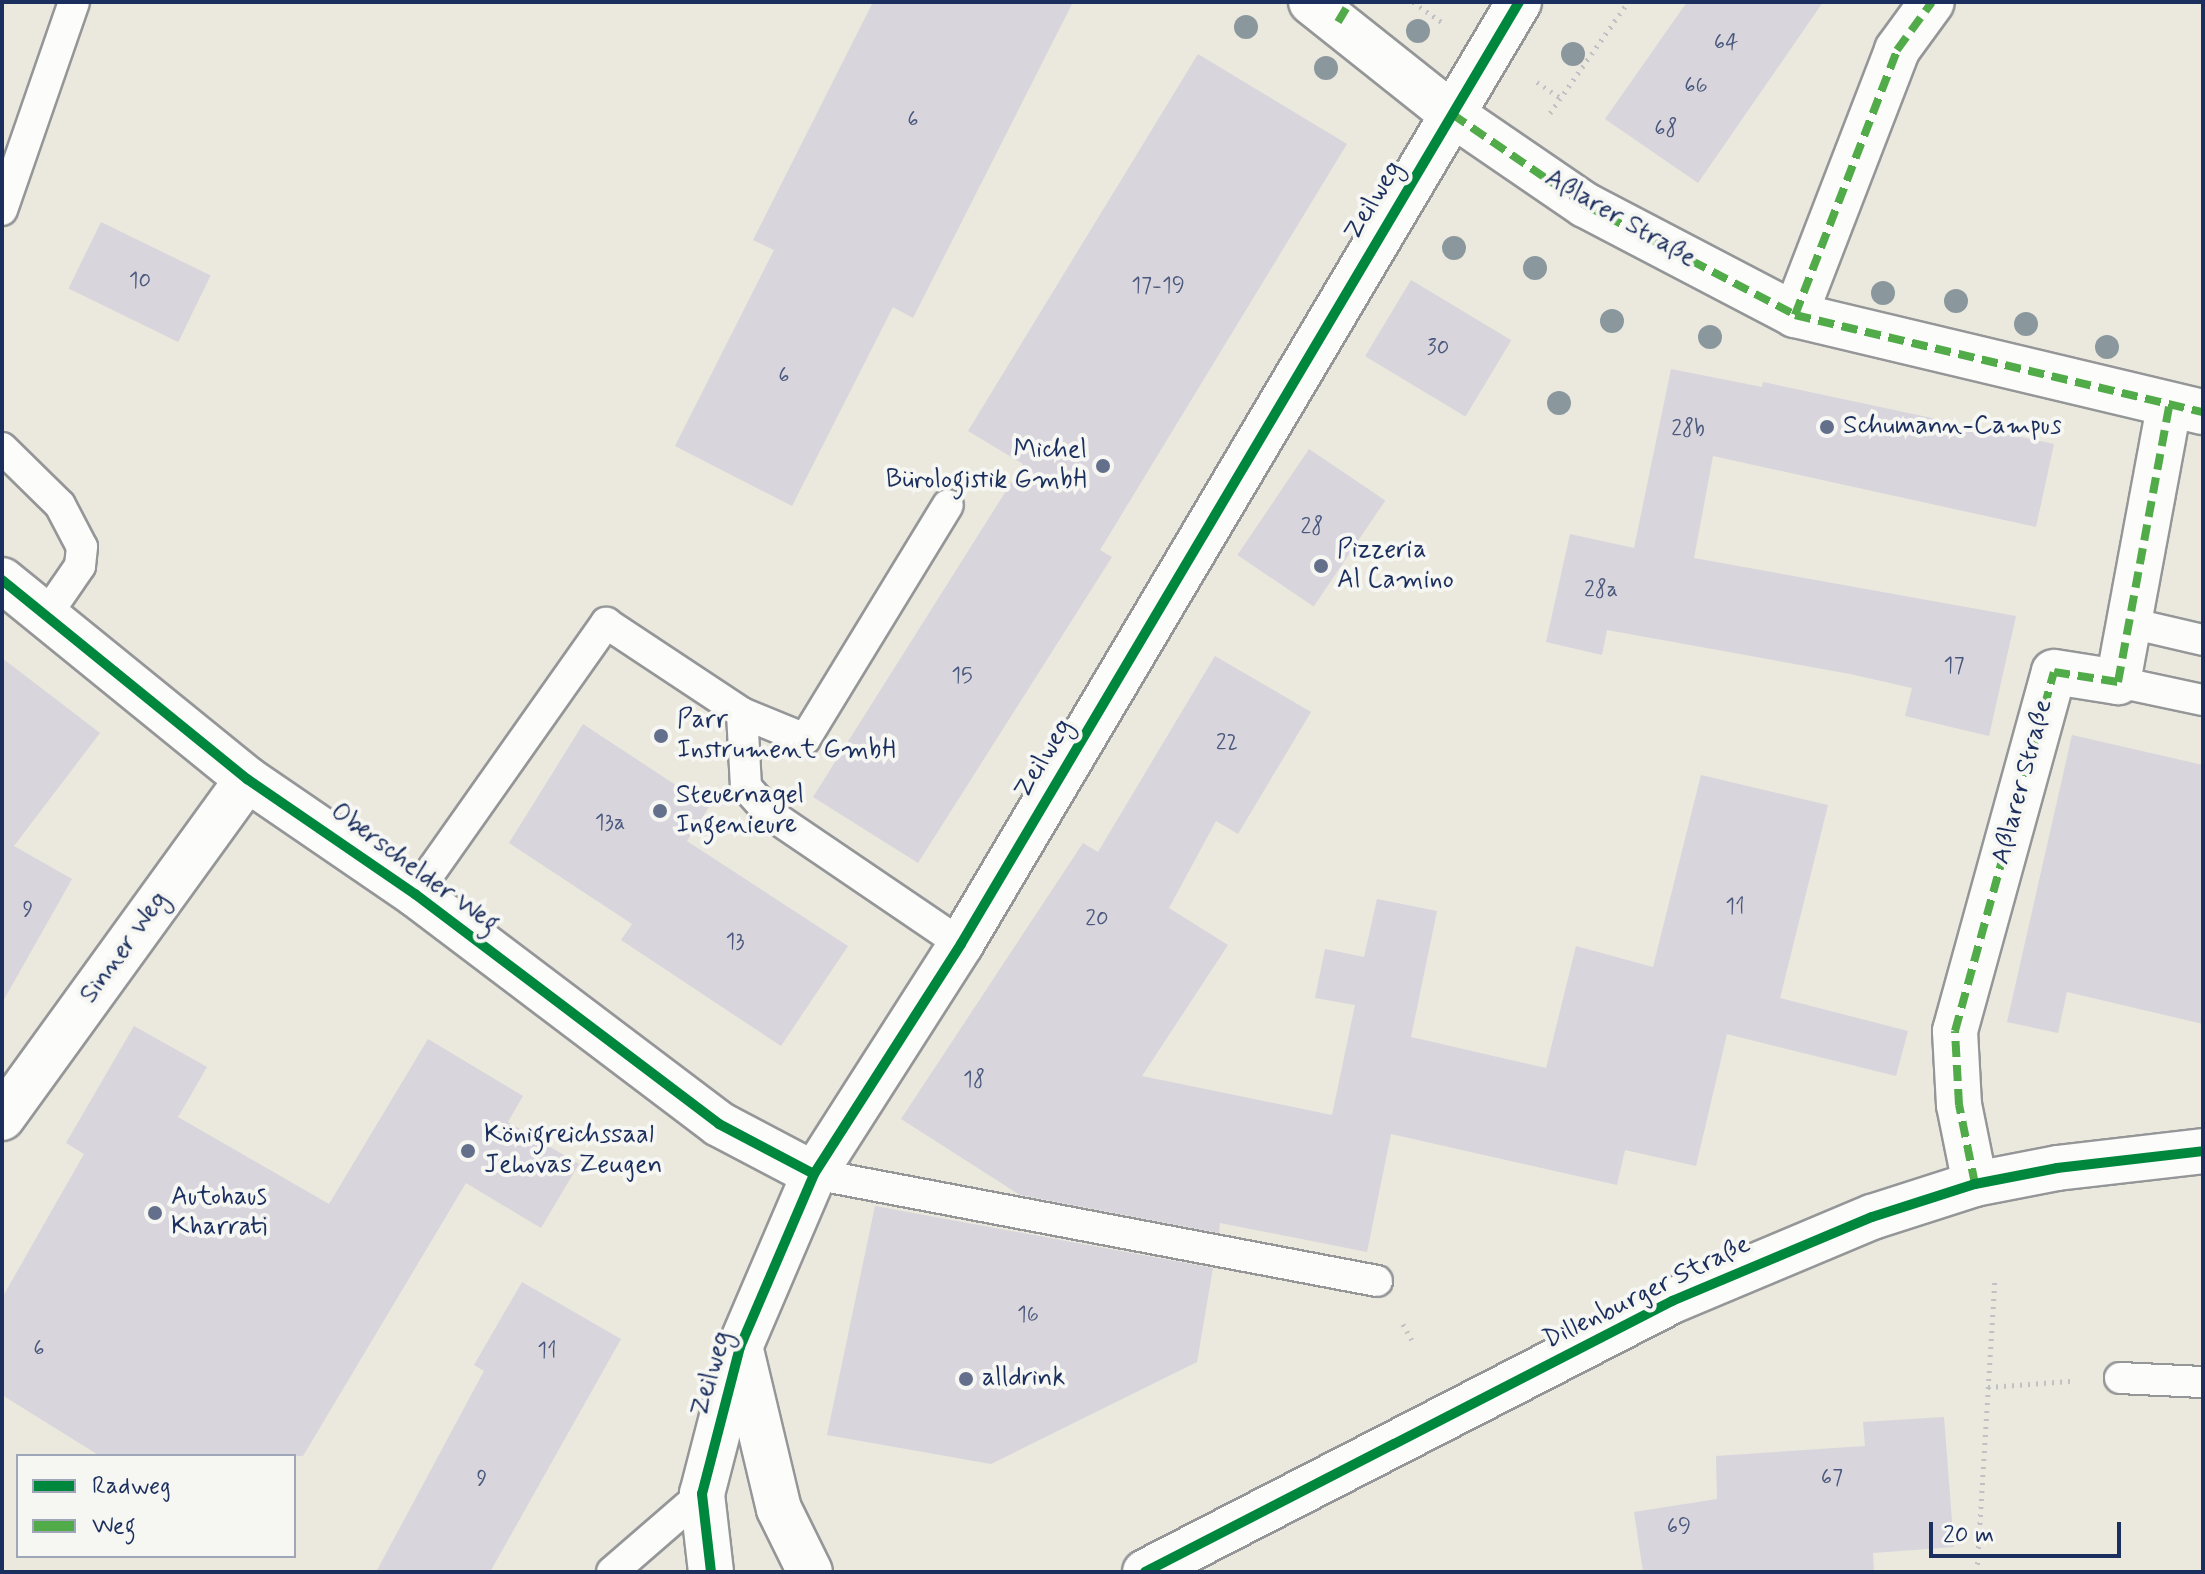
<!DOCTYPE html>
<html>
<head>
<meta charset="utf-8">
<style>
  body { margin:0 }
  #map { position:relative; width:2205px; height:1574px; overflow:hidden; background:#ebe8de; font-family:Mynerve,sans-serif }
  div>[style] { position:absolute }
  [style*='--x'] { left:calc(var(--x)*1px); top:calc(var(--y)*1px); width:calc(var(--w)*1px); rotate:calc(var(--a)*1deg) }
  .building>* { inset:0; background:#d8d5dc; transform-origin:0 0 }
  .path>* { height:5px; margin-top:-2.5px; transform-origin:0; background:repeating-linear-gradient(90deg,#c0c1c4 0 2px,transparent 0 8px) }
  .roads { filter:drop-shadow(2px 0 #949698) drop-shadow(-2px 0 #949698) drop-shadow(0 2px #949698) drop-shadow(0 -2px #949698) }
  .service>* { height:30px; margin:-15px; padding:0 15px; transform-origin:15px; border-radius:15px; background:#fcfcfa }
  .minor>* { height:44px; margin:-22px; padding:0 22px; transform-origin:22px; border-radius:22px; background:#fcfcfa }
  .primary>* { height:44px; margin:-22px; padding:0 22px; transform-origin:22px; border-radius:22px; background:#fcfcfa }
  .quiet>* { height:8px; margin-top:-4px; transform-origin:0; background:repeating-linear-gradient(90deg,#52ab49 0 16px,transparent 0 24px) }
  .cycleway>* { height:10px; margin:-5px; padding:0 5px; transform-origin:5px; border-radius:5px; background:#00873e }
  .trees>* { width:24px; height:24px; margin:-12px; border-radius:50%; background:#8a989d }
  .dots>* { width:22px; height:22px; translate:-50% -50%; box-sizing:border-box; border:4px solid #f6f6f2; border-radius:50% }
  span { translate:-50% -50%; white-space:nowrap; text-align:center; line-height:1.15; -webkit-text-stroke:8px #f6f6f2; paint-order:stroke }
  .number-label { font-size:22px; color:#4a587e }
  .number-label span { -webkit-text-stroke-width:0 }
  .street-label { font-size:26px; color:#1b2f5e }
  .poi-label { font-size:26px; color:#1b2f5e }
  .left { translate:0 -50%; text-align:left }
  .right { translate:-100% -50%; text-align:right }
  .frame { position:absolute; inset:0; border:4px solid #1b2f5e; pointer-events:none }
  .legend { position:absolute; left:16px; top:1454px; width:280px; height:104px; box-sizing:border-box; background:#f6f6f2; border:2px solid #9ea6b7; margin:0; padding:10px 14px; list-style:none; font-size:24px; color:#1b2f5e }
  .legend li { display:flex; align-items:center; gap:16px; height:40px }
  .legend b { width:40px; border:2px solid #9ea6b7 }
  .scale { position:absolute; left:1929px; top:1522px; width:192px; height:36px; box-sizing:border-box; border:4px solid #1b2f5e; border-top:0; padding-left:10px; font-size:24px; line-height:28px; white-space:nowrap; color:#1b2f5e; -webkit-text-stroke:6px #f6f6f2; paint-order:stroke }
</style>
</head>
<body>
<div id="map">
  <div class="building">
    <i style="clip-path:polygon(873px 2px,1073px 2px,913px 318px,893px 307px,792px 506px,675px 446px,774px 250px,753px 240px)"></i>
    <i style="clip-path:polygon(1687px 2px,1823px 2px,1698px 183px,1605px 119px)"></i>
    <i style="clip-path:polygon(1198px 54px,1347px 144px,1100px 550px,1112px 557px,918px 863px,813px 797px,1023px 464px,968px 431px)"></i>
    <i style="left:101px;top:222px;width:122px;height:74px;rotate:26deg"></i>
    <i style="left:1411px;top:280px;width:117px;height:89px;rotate:31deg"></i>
    <i style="clip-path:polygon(1671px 369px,1762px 387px,1763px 382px,2054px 444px,2036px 527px,1713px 456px,1694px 558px,2016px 616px,1989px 736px,1905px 716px,1912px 688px,1850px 674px,1607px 630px,1602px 655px,1546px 642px,1570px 534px,1634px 548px)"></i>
    <i style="left:1309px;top:449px;width:92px;height:128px;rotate:34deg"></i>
    <i style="clip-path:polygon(1215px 656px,1311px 712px,1238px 834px,1216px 821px,1169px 908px,1228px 945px,1142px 1076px,1332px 1115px,1355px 1005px,1315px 998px,1325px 949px,1364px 957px,1377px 899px,1437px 911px,1411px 1037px,1546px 1068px,1576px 946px,1653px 967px,1701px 775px,1828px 805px,1780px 998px,1908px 1031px,1896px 1076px,1727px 1034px,1696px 1166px,1625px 1150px,1617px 1185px,1391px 1134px,1367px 1252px,1220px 1223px,1219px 1233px,1020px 1195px,901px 1119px,1083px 843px,1098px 852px)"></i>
    <i style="clip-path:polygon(2px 658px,100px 733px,14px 846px,72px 879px,2px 1003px)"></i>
    <i style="clip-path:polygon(583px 724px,709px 807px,687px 841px,848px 946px,781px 1046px,621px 940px,632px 924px,509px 843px)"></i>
    <i style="clip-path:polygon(2072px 735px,2203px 765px,2203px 1024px,2067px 992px,2058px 1033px,2007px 1022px)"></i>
    <i style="clip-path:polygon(134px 1026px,207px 1067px,178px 1117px,329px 1204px,428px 1039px,523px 1096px,508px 1122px,579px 1164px,541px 1228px,466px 1183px,303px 1456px,100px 1456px,2px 1395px,2px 1298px,84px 1154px,66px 1143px)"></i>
    <i style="clip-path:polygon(875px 1206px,1213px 1268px,1197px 1362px,991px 1464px,827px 1435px)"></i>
    <i style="clip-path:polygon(522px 1282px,621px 1339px,490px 1572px,376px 1572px,484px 1371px,474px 1365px)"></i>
    <i style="clip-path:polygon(1944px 1417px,1954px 1547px,1873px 1553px,1874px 1572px,1643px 1572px,1634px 1512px,1717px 1499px,1716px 1456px,1865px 1446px,1863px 1422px)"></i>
  </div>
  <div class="path">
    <i style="--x:1413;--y:2;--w:35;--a:35"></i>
    <i style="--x:1537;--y:82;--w:29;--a:34"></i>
    <i style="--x:1550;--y:113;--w:136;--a:-54.9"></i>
    <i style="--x:1403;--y:1324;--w:18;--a:61"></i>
    <i style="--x:1988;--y:1387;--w:83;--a:-4.1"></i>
    <i style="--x:1977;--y:1572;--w:292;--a:-86.5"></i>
  </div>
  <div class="roads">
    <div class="service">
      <i style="--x:2;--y:210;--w:220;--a:-70.9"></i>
      <i style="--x:2;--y:448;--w:81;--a:44.5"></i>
      <i style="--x:60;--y:505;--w:47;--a:62.4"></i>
      <i style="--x:82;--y:547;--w:19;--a:96"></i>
      <i style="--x:80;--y:566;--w:58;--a:124.5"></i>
      <i style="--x:2130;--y:623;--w:75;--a:13.1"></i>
      <i style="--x:2118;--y:682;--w:87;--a:12"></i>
      <i style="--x:742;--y:713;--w:74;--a:86.9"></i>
      <i style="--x:746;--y:787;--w:36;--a:48"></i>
      <i style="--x:770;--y:814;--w:231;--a:34.2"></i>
      <i style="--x:415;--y:894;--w:332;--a:-54.8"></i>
      <i style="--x:606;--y:623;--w:163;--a:33.5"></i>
      <i style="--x:742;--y:713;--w:68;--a:22.4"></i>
      <i style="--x:805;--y:739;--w:274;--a:-58.6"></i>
      <i style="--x:814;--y:1174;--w:573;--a:10.76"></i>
      <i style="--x:2120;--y:1378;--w:83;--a:2.8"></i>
      <i style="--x:612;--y:1572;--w:119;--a:-40.9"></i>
    </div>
    <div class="minor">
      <i style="--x:1311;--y:2;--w:180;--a:38.5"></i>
      <i style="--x:1452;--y:114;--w:161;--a:34.4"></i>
      <i style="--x:1585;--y:205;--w:237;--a:27.6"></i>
      <i style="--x:1795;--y:315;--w:419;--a:13.4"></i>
      <i style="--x:1795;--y:315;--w:284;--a:-68.9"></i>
      <i style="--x:1897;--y:50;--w:59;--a:-53.9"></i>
      <i style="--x:2;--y:580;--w:316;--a:39.1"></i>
      <i style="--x:247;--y:779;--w:204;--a:34.4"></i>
      <i style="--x:415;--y:894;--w:381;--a:37.1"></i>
      <i style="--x:719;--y:1124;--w:107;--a:27.8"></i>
      <i style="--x:2;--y:1118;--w:418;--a:-54.1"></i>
      <i style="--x:1975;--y:1184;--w:81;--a:-101.4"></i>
      <i style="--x:1959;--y:1105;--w:74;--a:-93.1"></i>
      <i style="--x:1955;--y:1031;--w:372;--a:-74.6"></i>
      <i style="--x:2054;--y:672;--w:65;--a:8.9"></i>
      <i style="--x:2118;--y:682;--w:280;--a:-79.5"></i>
      <i style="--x:742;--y:1354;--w:159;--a:76.6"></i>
      <i style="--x:779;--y:1509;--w:70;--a:63.8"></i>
      <i style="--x:711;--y:1572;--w:79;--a:-96.6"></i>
      <i style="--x:702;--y:1494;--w:152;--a:-75.5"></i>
      <i style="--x:740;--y:1347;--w:188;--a:-66.8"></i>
      <i style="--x:814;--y:1174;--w:273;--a:-57.4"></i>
      <i style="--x:961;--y:944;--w:1095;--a:-59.36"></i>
    </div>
    <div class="primary">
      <i style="--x:1145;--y:1572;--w:593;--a:-27.21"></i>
      <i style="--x:1672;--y:1301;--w:217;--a:-22.8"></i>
      <i style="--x:1872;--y:1217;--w:108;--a:-17.8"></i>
      <i style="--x:1975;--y:1184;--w:84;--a:-11"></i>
      <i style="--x:2057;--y:1168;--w:147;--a:-6.6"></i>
    </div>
  </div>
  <div class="quiet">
    <i style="--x:1338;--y:22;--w:23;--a:-59"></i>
    <i style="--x:1452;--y:114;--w:161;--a:34.4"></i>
    <i style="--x:1585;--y:205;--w:237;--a:27.6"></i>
    <i style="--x:1795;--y:315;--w:419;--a:13.4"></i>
    <i style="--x:1795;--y:315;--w:284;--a:-68.9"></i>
    <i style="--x:1897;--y:50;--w:59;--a:-53.9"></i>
    <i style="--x:1975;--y:1184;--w:81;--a:-101.4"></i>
    <i style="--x:1959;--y:1105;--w:74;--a:-93.1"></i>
    <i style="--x:1955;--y:1031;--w:372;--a:-74.6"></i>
    <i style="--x:2054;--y:672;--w:65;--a:8.9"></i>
    <i style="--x:2118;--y:682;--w:280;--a:-79.5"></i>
  </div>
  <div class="cycleway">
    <i style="--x:2;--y:580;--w:316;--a:39.1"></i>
    <i style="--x:247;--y:779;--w:204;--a:34.4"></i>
    <i style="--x:415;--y:894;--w:381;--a:37.1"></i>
    <i style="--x:719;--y:1124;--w:107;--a:27.8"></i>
    <i style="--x:711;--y:1572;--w:79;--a:-96.6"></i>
    <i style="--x:702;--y:1494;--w:152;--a:-75.5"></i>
    <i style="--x:740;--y:1347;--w:188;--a:-66.8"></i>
    <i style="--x:814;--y:1174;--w:273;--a:-57.4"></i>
    <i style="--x:961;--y:944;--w:1095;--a:-59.36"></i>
    <i style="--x:1145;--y:1572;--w:593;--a:-27.21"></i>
    <i style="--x:1672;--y:1301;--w:217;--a:-22.8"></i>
    <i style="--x:1872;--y:1217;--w:108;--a:-17.8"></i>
    <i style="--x:1975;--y:1184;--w:84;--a:-11"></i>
    <i style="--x:2057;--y:1168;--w:147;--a:-6.6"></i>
  </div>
  <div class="trees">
    <i style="left:1246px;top:27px"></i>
    <i style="left:1418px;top:31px"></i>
    <i style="left:1573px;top:54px"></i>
    <i style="left:1326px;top:68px"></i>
    <i style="left:1454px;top:248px"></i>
    <i style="left:1535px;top:268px"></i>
    <i style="left:1883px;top:293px"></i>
    <i style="left:1956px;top:301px"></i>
    <i style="left:1612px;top:321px"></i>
    <i style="left:2026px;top:324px"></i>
    <i style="left:1710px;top:337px"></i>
    <i style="left:2107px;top:347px"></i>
    <i style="left:1559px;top:403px"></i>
  </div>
  <div class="dots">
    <i style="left:1827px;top:427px;background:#64708b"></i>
    <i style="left:1103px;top:466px;background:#64708b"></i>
    <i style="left:1321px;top:566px;background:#64708b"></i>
    <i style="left:661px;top:736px;background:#64708b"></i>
    <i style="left:660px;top:811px;background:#64708b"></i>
    <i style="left:468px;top:1151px;background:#64708b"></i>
    <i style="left:155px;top:1213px;background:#64708b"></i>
    <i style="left:966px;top:1379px;background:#64708b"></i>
  </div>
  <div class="number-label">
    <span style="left:1726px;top:44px">64</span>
    <span style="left:1696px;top:87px">66</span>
    <span style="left:913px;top:121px">6</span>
    <span style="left:1666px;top:130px">68</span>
    <span style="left:140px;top:282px">10</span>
    <span style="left:1158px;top:287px">17-19</span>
    <span style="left:1438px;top:349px">30</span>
    <span style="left:784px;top:377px">6</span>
    <span style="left:1688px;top:430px">28b</span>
    <span style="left:1312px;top:528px">28</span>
    <span style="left:1601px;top:591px">28a</span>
    <span style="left:1954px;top:667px">17</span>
    <span style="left:962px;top:677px">15</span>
    <span style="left:1227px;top:744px">22</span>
    <span style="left:610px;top:824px">13a</span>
    <span style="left:1735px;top:908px">11</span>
    <span style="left:28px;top:911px">9</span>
    <span style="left:1097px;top:920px">20</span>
    <span style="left:735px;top:943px">13</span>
    <span style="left:974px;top:1081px">18</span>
    <span style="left:1028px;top:1316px">16</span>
    <span style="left:39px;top:1350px">6</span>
    <span style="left:547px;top:1352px">11</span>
    <span style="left:1832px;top:1479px">67</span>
    <span style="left:482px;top:1480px">9</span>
    <span style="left:1679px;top:1528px">69</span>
  </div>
  <div class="street-label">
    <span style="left:1374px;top:201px;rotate:-59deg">Zeilweg</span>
    <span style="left:1620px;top:219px;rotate:30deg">Aßlarer Straße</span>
    <span style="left:1044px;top:759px;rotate:-59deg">Zeilweg</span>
    <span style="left:2023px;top:782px;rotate:-75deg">Aßlarer Straße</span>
    <span style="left:414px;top:869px;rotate:36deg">Oberschelder Weg</span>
    <span style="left:125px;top:948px;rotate:-54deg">Sinner Weg</span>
    <span style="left:1647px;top:1293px;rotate:-26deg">Dillenburger Straße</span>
    <span style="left:712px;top:1374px;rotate:-74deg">Zeilweg</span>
  </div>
  <div class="poi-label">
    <span class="left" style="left:1843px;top:427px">Schumann-Campus</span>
    <span class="right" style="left:1087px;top:466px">Michel<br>Bürologistik GmbH</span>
    <span class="left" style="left:1337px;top:566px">Pizzeria<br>Al Camino</span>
    <span class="left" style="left:677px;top:736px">Parr<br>Instrument GmbH</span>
    <span class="left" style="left:676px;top:811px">Steuernagel<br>Ingenieure</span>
    <span class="left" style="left:484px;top:1151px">Königreichssaal<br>Jehovas Zeugen</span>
    <span class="left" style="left:171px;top:1213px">Autohaus<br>Kharrati</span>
    <span class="left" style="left:982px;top:1379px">alldrink</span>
  </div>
  <div class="frame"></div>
  <ul class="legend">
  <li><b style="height:10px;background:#00873e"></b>Radweg</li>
  <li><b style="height:10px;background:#52ab49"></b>Weg</li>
  </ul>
  <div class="scale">20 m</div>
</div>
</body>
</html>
